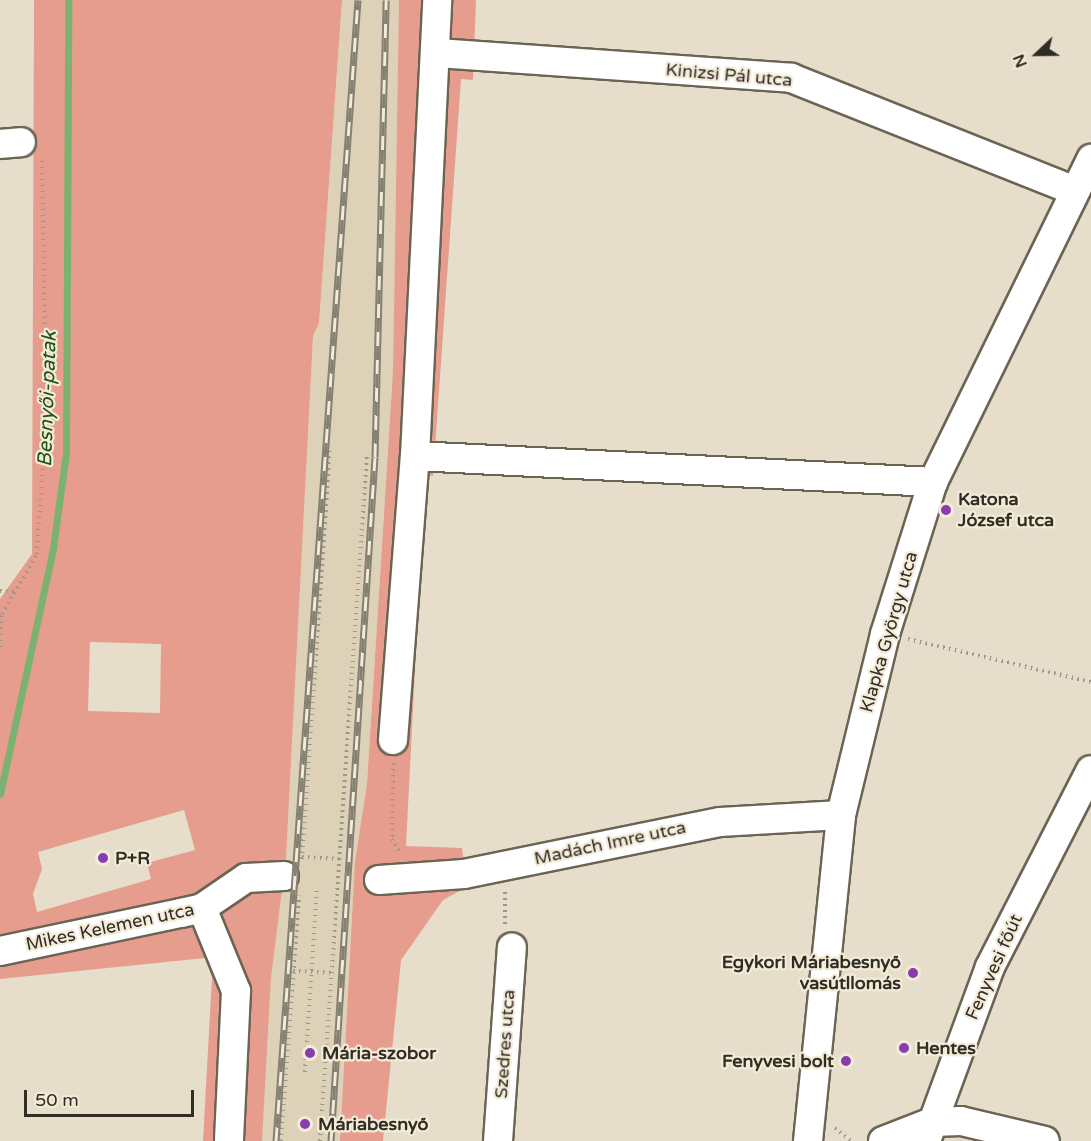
<!DOCTYPE html>
<html>
<head>
<meta charset="utf-8">
<style>
  body { margin:0 }
  #map { position:relative; width:1091px; height:1141px; overflow:hidden; background:#e6decb; font-family:"Varela Round",sans-serif }
  div>[style] { position:absolute }
  [style*='--x'] { left:calc(var(--x)*1px); top:calc(var(--y)*1px); width:calc(var(--w)*1px); rotate:calc(var(--a)*1deg) }
  .built>* { inset:0; background:#ddd2b8 }
  .green>* { inset:0; background:#e69d8d }
  .stream>* { height:7px; margin:-3.5px; padding:0 3.5px; transform-origin:3.5px; border-radius:3.5px; background:#7cb271 }
  .path>* { height:4px; margin-top:-2px; transform-origin:0; background:repeating-linear-gradient(90deg,#9d9789 0 1.5px,transparent 0 6px) }
  .roads { filter:drop-shadow(2px 0 #6b6454) drop-shadow(-2px 0 #6b6454) drop-shadow(0 2px #6b6454) drop-shadow(0 -2px #6b6454) }
  .minor>* { height:28px; margin:-14px; padding:0 14px; transform-origin:14px; border-radius:14px; background:#fff }
  .rail>* { height:7px; margin-top:-3.5px; transform-origin:0; background:repeating-linear-gradient(90deg,#f3ebd8 0 14px,#858072 0 28px); box-sizing:border-box; border-block:2px solid #858072 }
  .dots>* { width:16px; height:16px; translate:-50% -50%; box-sizing:border-box; border:3px solid #f3ebd8; border-radius:50% }
  span { translate:-50% -50%; white-space:nowrap; text-align:center; line-height:1.15; -webkit-text-stroke:4.5px #f3ebd8; paint-order:stroke }
  .street-label { font-size:18px; color:#302d25 }
  .poi-label { font-size:18px; color:#302d25; font-weight:700 }
  .left { translate:0 -50%; text-align:left }
  .right { translate:-100% -50%; text-align:right }
  .water-label { font-size:20px; color:#1f5313; font-style:italic }
  .north { position:absolute; left:1007px; top:24px; width:60px; height:60px; -webkit-text-stroke:4px #f3ebd8; paint-order:stroke; rotate:248deg; font-size:16px; font-weight:700; line-height:24px; text-align:center; color:#302d25 }
  .north::after { content:''; display:block; margin:auto; width:21px; height:27px; background:#302d25; clip-path:polygon(50% 0,100% 100%,50% 72%,0 100%) }
  .scale { position:absolute; left:24px; top:1090px; width:170px; height:27px; box-sizing:border-box; border:3px solid #302d25; border-top:0; padding-left:8px; font-size:18px; line-height:21px; white-space:nowrap; color:#302d25; -webkit-text-stroke:4px #f3ebd8; paint-order:stroke }
</style>
</head>
<body>
<div id="map">
  <div class="built">
    <i style="clip-path:polygon(342px 0,399px 0,393px 371px,367px 784px,355px 861px,340px 1141px,262px 1141px,271px 978px,286px 858px,313px 336px,319px 322px)"></i>
  </div>
  <div class="green">
    <i style="clip-path:polygon(evenodd,34px 0,342px 0,319px 323px,313px 336px,286px 858px,271px 978px,262px 1141px,203px 1141px,212px 977px,205px 958px,0 979px,0 599px,32px 554px,34px 0,90px 642px,161px 644px,160px 713px,88px 711px,90px 642px,34px 0,184px 810px,195px 850px,147px 863px,151px 879px,37px 912px,33px 894px,42px 869px,38px 852px,184px 810px)"></i>
    <i style="clip-path:polygon(399px 0,476px 0,473px 80px,461px 79px,433px 476px,425px 474px,406px 846px,462px 848px,467px 887px,443px 900px,401px 960px,383px 1141px,340px 1141px,355px 861px,367px 784px,393px 371px)"></i>
  </div>
  <div class="stream">
    <i style="--x:0;--y:794;--w:252;--a:-77.8"></i>
    <i style="--x:53;--y:548;--w:96;--a:-82.2"></i>
    <i style="--x:66;--y:453;--w:453;--a:-89.7"></i>
  </div>
  <div class="path">
    <i style="--x:0;--y:591;--w:16;--a:4"></i>
    <i style="--x:908;--y:639;--w:188;--a:13.2"></i>
    <i style="--x:0;--y:647;--w:33;--a:-87"></i>
    <i style="--x:2;--y:614;--w:69;--a:-59.7"></i>
    <i style="--x:37;--y:554;--w:134;--a:-86.2"></i>
    <i style="--x:46;--y:420;--w:263;--a:-90.9"></i>
    <i style="--x:393;--y:763;--w:76;--a:90.8"></i>
    <i style="--x:392;--y:839;--w:17;--a:59"></i>
    <i style="--x:302;--y:857;--w:37;--a:3"></i>
    <i style="--x:302;--y:859;--w:409;--a:-86.1"></i>
    <i style="--x:505;--y:924;--w:34;--a:-90"></i>
    <i style="--x:293;--y:971;--w:38;--a:3"></i>
    <i style="--x:305;--y:1072;--w:185;--a:-86.3"></i>
    <i style="--x:835;--y:1128;--w:21;--a:39"></i>
    <i style="--x:281;--y:1141;--w:246;--a:-85.8"></i>
    <i style="--x:320;--y:1141;--w:689;--a:-86.09"></i>
  </div>
  <div class="roads">
    <div class="minor">
      <i style="--x:437;--y:53;--w:355;--a:4"></i>
      <i style="--x:791;--y:78;--w:302;--a:21.7"></i>
      <i style="--x:0;--y:144;--w:21;--a:-5"></i>
      <i style="--x:415;--y:456;--w:519;--a:2.87"></i>
      <i style="--x:393;--y:740;--w:285;--a:-85.6"></i>
      <i style="--x:415;--y:456;--w:457;--a:-87.2"></i>
      <i style="--x:379;--y:880;--w:85;--a:-4"></i>
      <i style="--x:464;--y:874;--w:261;--a:-11.5"></i>
      <i style="--x:720;--y:822;--w:121;--a:-3.3"></i>
      <i style="--x:202;--y:908;--w:90;--a:67.7"></i>
      <i style="--x:236;--y:991;--w:150;--a:92.7"></i>
      <i style="--x:0;--y:951;--w:185;--a:-11.9"></i>
      <i style="--x:181;--y:913;--w:22;--a:-13"></i>
      <i style="--x:202;--y:908;--w:53;--a:-34.3"></i>
      <i style="--x:246;--y:878;--w:38;--a:-3"></i>
      <i style="--x:498;--y:1141;--w:194;--a:-85.9"></i>
      <i style="--x:808;--y:1141;--w:328;--a:-84.2"></i>
      <i style="--x:841;--y:815;--w:186;--a:-76.3"></i>
      <i style="--x:885;--y:634;--w:159;--a:-72.5"></i>
      <i style="--x:933;--y:482;--w:360;--a:-63.9"></i>
      <i style="--x:883;--y:1141;--w:53;--a:-21.2"></i>
      <i style="--x:932;--y:1122;--w:29;--a:-2"></i>
      <i style="--x:961;--y:1121;--w:86;--a:13.4"></i>
      <i style="--x:926;--y:1141;--w:185;--a:-69.8"></i>
      <i style="--x:990;--y:967;--w:221;--a:-62.9"></i>
    </div>
  </div>
  <div class="rail">
    <i style="--x:276;--y:1141;--w:1144;--a:-85.89"></i>
    <i style="--x:331;--y:1141;--w:685;--a:-86.32"></i>
    <i style="--x:375;--y:457;--w:457;--a:-88.6"></i>
  </div>
  <div class="dots">
    <i style="left:946px;top:510px;background:#893cad"></i>
    <i style="left:103px;top:858px;background:#893cad"></i>
    <i style="left:913px;top:973px;background:#893cad"></i>
    <i style="left:904px;top:1048px;background:#893cad"></i>
    <i style="left:310px;top:1053px;background:#893cad"></i>
    <i style="left:846px;top:1061px;background:#893cad"></i>
    <i style="left:305px;top:1124px;background:#893cad"></i>
  </div>
  <div class="street-label">
    <span style="left:729px;top:75px;rotate:5deg">Kinizsi Pál utca</span>
    <span style="left:889px;top:632px;rotate:-74deg">Klapka György utca</span>
    <span style="left:610px;top:843px;rotate:-12deg">Madách Imre utca</span>
    <span style="left:110px;top:927px;rotate:-12deg">Mikes Kelemen utca</span>
    <span style="left:994px;top:967px;rotate:-66deg">Fenyvesi főút</span>
    <span style="left:505px;top:1044px;rotate:-86deg">Szedres utca</span>
  </div>
  <div class="poi-label">
    <span class="left" style="left:958px;top:510px">Katona<br>József utca</span>
    <span class="left" style="left:115px;top:858px">P+R</span>
    <span class="right" style="left:901px;top:973px">Egykori Máriabesnyő<br>vasútllomás</span>
    <span class="left" style="left:916px;top:1048px">Hentes</span>
    <span class="left" style="left:322px;top:1053px">Mária-szobor</span>
    <span class="right" style="left:834px;top:1061px">Fenyvesi bolt</span>
    <span class="left" style="left:318px;top:1124px">Máriabesnyő</span>
  </div>
  <div class="water-label">
    <span style="left:48px;top:399px;rotate:-88deg">Besnyői-patak</span>
  </div>
  <div class="north">N</div>
  <div class="scale">50 m</div>
</div>
</body>
</html>
